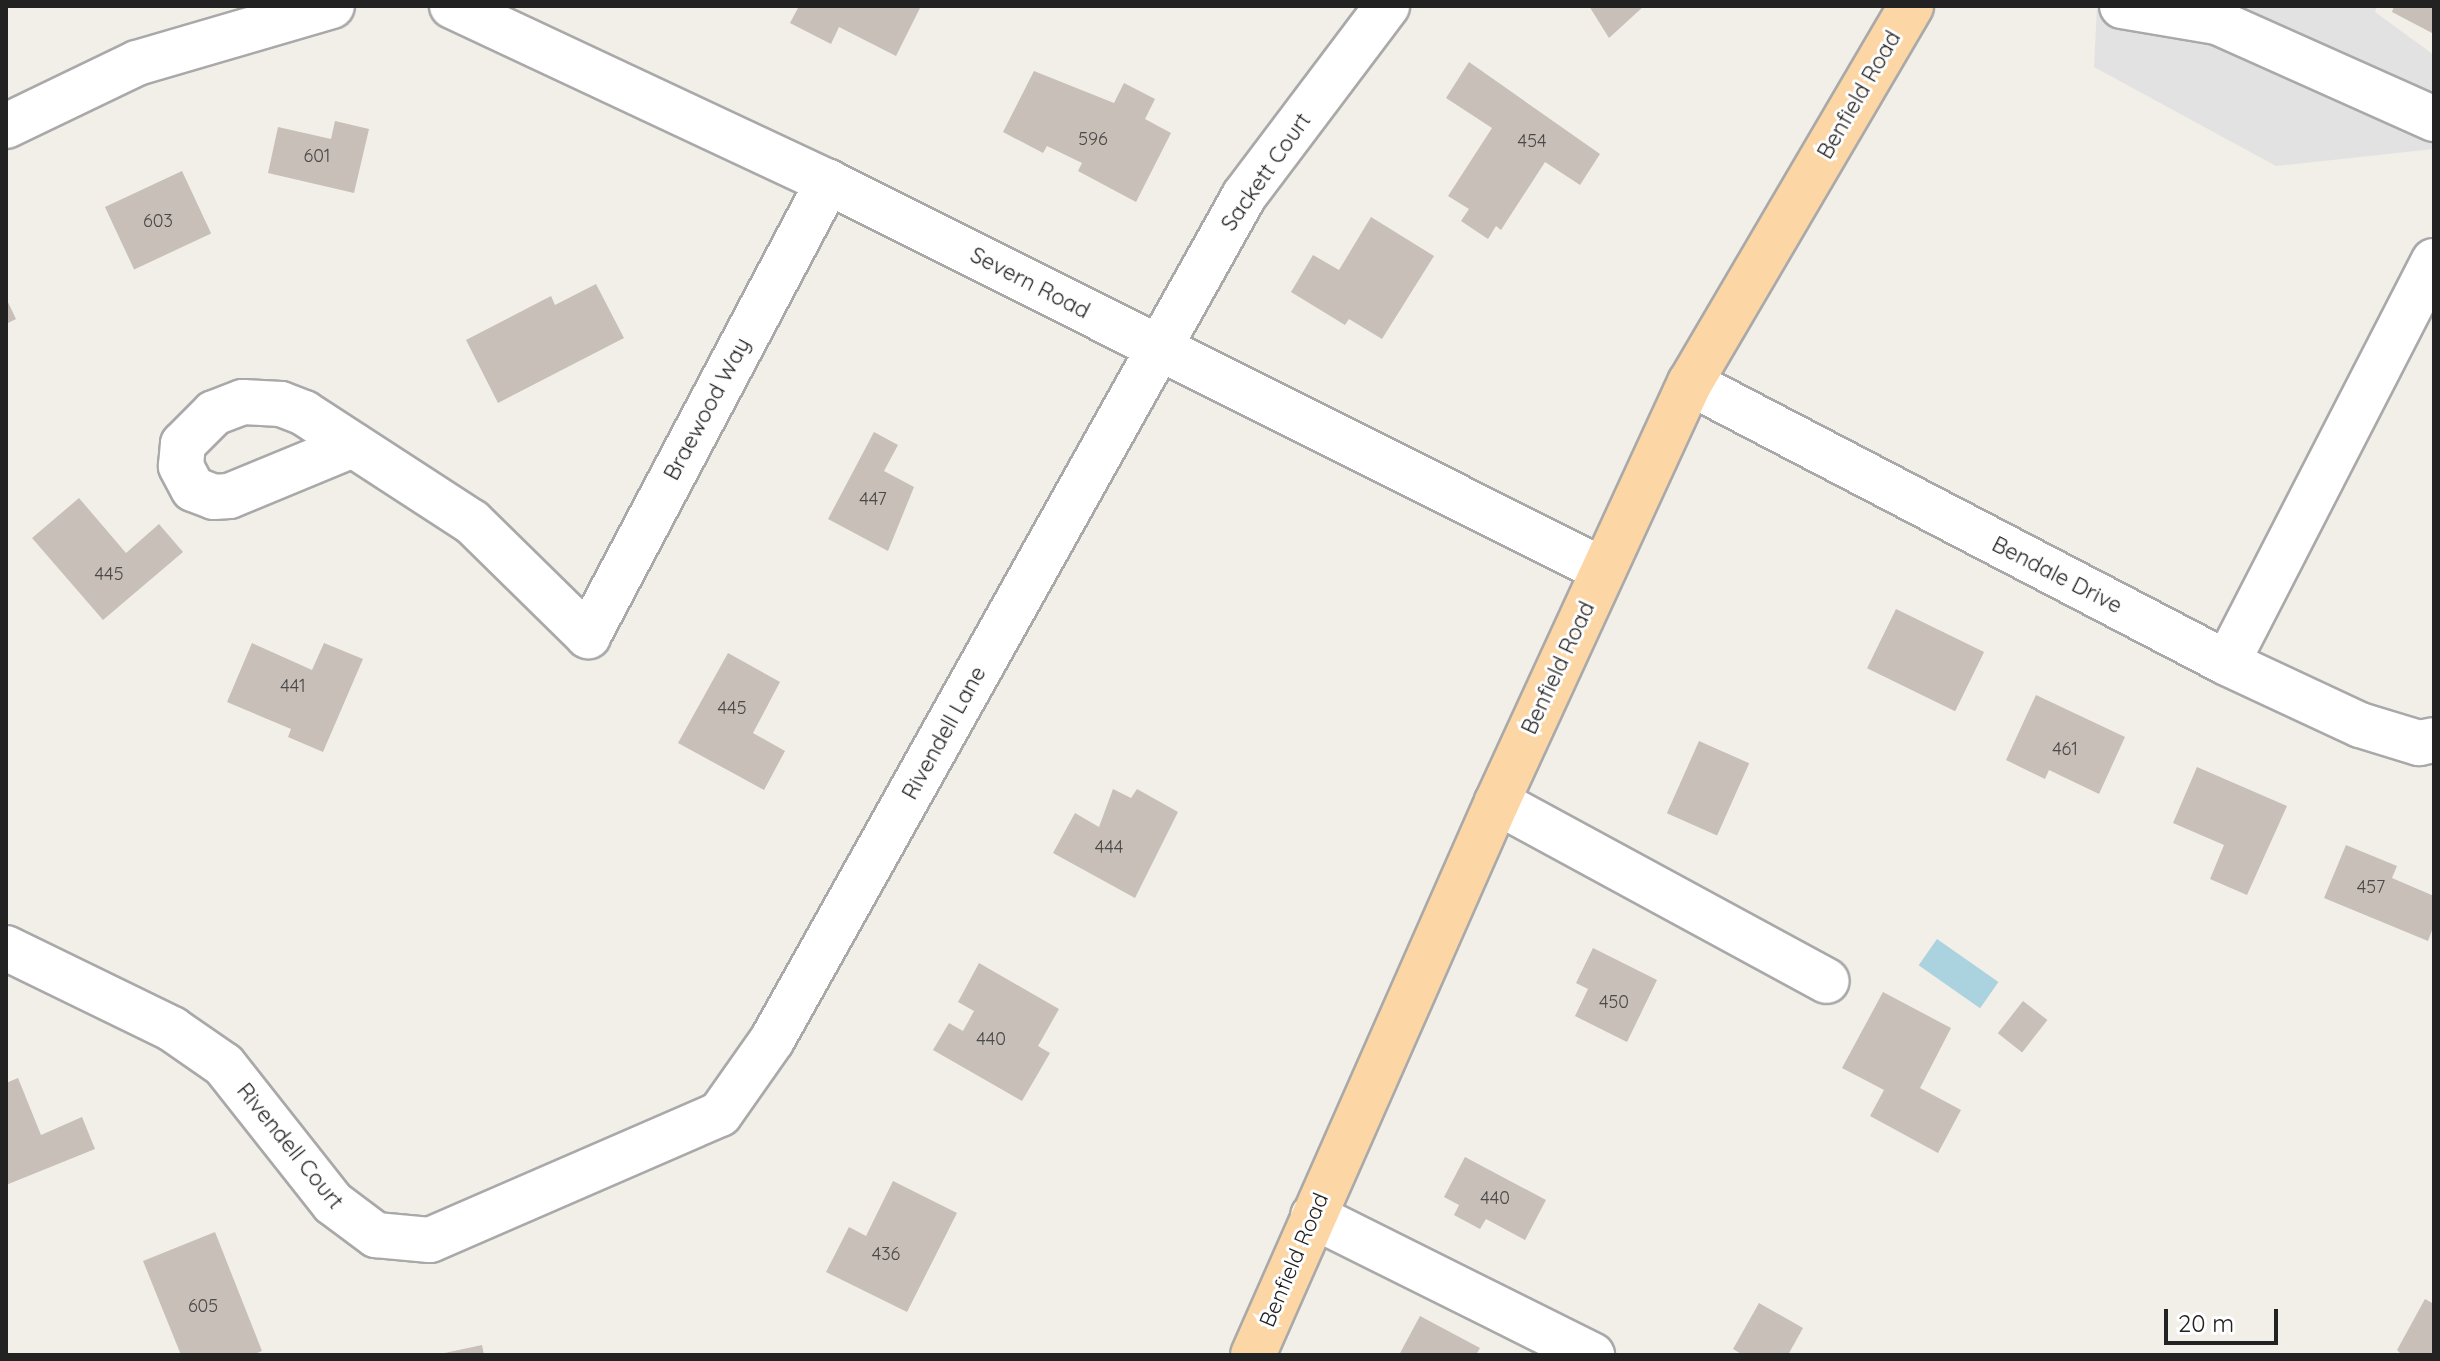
<!DOCTYPE html>
<html>
<head>
<meta charset="utf-8">
<style>
  body { margin:0 }
  #map { position:relative; width:2440px; height:1361px; overflow:hidden; background:#f2efe9; font-family:Quicksand,sans-serif }
  div>[style] { position:absolute }
  [style*='--x'] { left:calc(var(--x)*1px); top:calc(var(--y)*1px); width:calc(var(--w)*1px); rotate:calc(var(--a)*1deg) }
  .parking>* { inset:0; background:#e2e2e2 }
  .water>* { inset:0; background:#aad3df; transform-origin:0 0 }
  .building>* { inset:0; background:#c7bfb8; transform-origin:0 0 }
  .roads { filter:drop-shadow(2px 0 #a9a9a9) drop-shadow(-2px 0 #a9a9a9) drop-shadow(0 2px #a9a9a9) drop-shadow(0 -2px #a9a9a9) }
  .minor>* { height:44px; margin:-22px; padding:0 22px; transform-origin:22px; border-radius:22px; background:#fff }
  .major>* { height:44px; margin:-22px; padding:0 22px; transform-origin:22px; border-radius:22px; background:#fcd6a4 }
  span { translate:-50% -50%; white-space:nowrap; text-align:center; line-height:1.15; -webkit-text-stroke:6px #fff; paint-order:stroke }
  .number-label { font-size:18px; color:#4b4948 }
  .number-label span { -webkit-text-stroke-width:0 }
  .street-label { font-size:22px; color:#222 }
  .frame { position:absolute; inset:0; border:8px solid #222; pointer-events:none }
  .scale { position:absolute; left:2164px; top:1309px; width:114px; height:36px; box-sizing:border-box; border:4px solid #222; border-top:0; padding-left:10px; font-size:24px; line-height:28px; white-space:nowrap; color:#222; -webkit-text-stroke:6px #fff; paint-order:stroke }
</style>
</head>
<body>
<div id="map">
  <div class="parking">
    <i style="clip-path:polygon(2097px 6px,2377px 6px,2375px 12px,2434px 55px,2434px 149px,2276px 166px,2094px 67px)"></i>
  </div>
  <div class="water">
    <i style="left:1937px;top:939px;width:75px;height:32px;rotate:35deg"></i>
  </div>
  <div class="building">
    <i style="clip-path:polygon(799px 6px,921px 6px,896px 56px,839px 27px,831px 44px,790px 23px)"></i>
    <i style="clip-path:polygon(1589px 6px,1644px 6px,1609px 38px)"></i>
    <i style="clip-path:polygon(2394px 6px,2434px 6px,2434px 34px,2392px 12px)"></i>
    <i style="clip-path:polygon(1469px 62px,1600px 154px,1580px 185px,1545px 162px,1501px 230px,1496px 226px,1488px 239px,1461px 221px,1469px 209px,1448px 196px,1492px 128px,1446px 98px)"></i>
    <i style="clip-path:polygon(1034px 71px,1114px 103px,1124px 83px,1155px 99px,1145px 119px,1171px 133px,1136px 202px,1078px 171px,1082px 163px,1047px 146px,1043px 153px,1003px 132px)"></i>
    <i style="clip-path:polygon(335px 121px,369px 129px,354px 193px,268px 173px,278px 127px,331px 139px)"></i>
    <i style="left:182px;top:171px;width:69px;height:85px;rotate:65deg"></i>
    <i style="clip-path:polygon(1371px 217px,1434px 256px,1382px 339px,1349px 319px,1345px 325px,1291px 292px,1313px 255px,1339px 270px)"></i>
    <i style="clip-path:polygon(596px 284px,624px 338px,498px 403px,466px 340px,551px 296px,555px 305px)"></i>
    <i style="clip-path:polygon(6px 298px,16px 319px,6px 324px)"></i>
    <i style="clip-path:polygon(874px 432px,898px 445px,884px 471px,914px 487px,888px 551px,828px 519px)"></i>
    <i style="clip-path:polygon(79px 498px,126px 553px,159px 524px,183px 552px,103px 620px,32px 538px)"></i>
    <i style="left:1896px;top:609px;width:98px;height:66px;rotate:26deg"></i>
    <i style="clip-path:polygon(252px 643px,312px 670px,324px 643px,363px 659px,323px 752px,288px 737px,291px 729px,227px 702px)"></i>
    <i style="clip-path:polygon(728px 653px,780px 682px,753px 733px,785px 751px,764px 790px,678px 743px)"></i>
    <i style="clip-path:polygon(2036px 695px,2125px 737px,2099px 794px,2049px 770px,2045px 779px,2006px 760px)"></i>
    <i style="left:1699px;top:741px;width:55px;height:79px;rotate:24deg"></i>
    <i style="clip-path:polygon(2197px 767px,2287px 806px,2247px 895px,2210px 879px,2224px 845px,2173px 823px)"></i>
    <i style="clip-path:polygon(1113px 789px,1131px 798px,1137px 789px,1178px 812px,1135px 898px,1053px 853px,1075px 813px,1099px 827px)"></i>
    <i style="clip-path:polygon(2346px 845px,2397px 866px,2392px 878px,2434px 896px,2434px 925px,2428px 941px,2324px 898px)"></i>
    <i style="clip-path:polygon(1593px 948px,1657px 980px,1627px 1042px,1575px 1016px,1588px 989px,1576px 983px)"></i>
    <i style="clip-path:polygon(979px 963px,1059px 1009px,1038px 1046px,1050px 1053px,1022px 1101px,933px 1050px,949px 1023px,963px 1031px,974px 1011px,958px 1002px)"></i>
    <i style="clip-path:polygon(1883px 992px,1951px 1028px,1920px 1088px,1961px 1110px,1938px 1153px,1870px 1116px,1884px 1090px,1842px 1068px)"></i>
    <i style="left:2023px;top:1001px;width:31px;height:41px;rotate:38deg"></i>
    <i style="clip-path:polygon(18px 1078px,41px 1135px,82px 1117px,95px 1149px,6px 1185px,6px 1083px)"></i>
    <i style="clip-path:polygon(1465px 1157px,1546px 1200px,1525px 1240px,1486px 1219px,1480px 1229px,1454px 1215px,1459px 1205px,1444px 1197px)"></i>
    <i style="clip-path:polygon(893px 1181px,957px 1213px,907px 1312px,826px 1272px,849px 1227px,866px 1236px)"></i>
    <i style="clip-path:polygon(215px 1232px,262px 1351px,252px 1355px,181px 1355px,143px 1261px)"></i>
    <i style="clip-path:polygon(2425px 1299px,2434px 1304px,2434px 1355px,2402px 1355px,2397px 1350px)"></i>
    <i style="clip-path:polygon(1759px 1303px,1803px 1328px,1788px 1355px,1743px 1355px,1733px 1349px)"></i>
    <i style="clip-path:polygon(1420px 1316px,1480px 1348px,1476px 1355px,1399px 1355px)"></i>
    <i style="clip-path:polygon(482px 1345px,484px 1355px,440px 1355px,440px 1354px)"></i>
  </div>
  <div class="roads">
    <div class="minor">
      <i style="--x:452;--y:6;--w:415;--a:25.1"></i>
      <i style="--x:828;--y:182;--w:867;--a:26.59"></i>
      <i style="--x:2122;--y:6;--w:96;--a:9.6"></i>
      <i style="--x:2217;--y:22;--w:238;--a:24.1"></i>
      <i style="--x:6;--y:126;--w:145;--a:-25.7"></i>
      <i style="--x:137;--y:63;--w:203;--a:-16.3"></i>
      <i style="--x:1690;--y:383;--w:606;--a:27.54"></i>
      <i style="--x:2227;--y:663;--w:147;--a:25"></i>
      <i style="--x:2360;--y:725;--w:62;--a:17"></i>
      <i style="--x:2419;--y:743;--w:15;--a:-11"></i>
      <i style="--x:353;--y:445;--w:134;--a:157.6"></i>
      <i style="--x:229;--y:496;--w:15;--a:176"></i>
      <i style="--x:214;--y:497;--w:22;--a:-159"></i>
      <i style="--x:193;--y:489;--w:26;--a:-118"></i>
      <i style="--x:181;--y:466;--w:22;--a:-85"></i>
      <i style="--x:183;--y:444;--w:44;--a:-45"></i>
      <i style="--x:214;--y:413;--w:31;--a:-21"></i>
      <i style="--x:243;--y:402;--w:38;--a:3"></i>
      <i style="--x:281;--y:404;--w:25;--a:21"></i>
      <i style="--x:304;--y:413;--w:200;--a:33"></i>
      <i style="--x:472;--y:522;--w:163;--a:44.5"></i>
      <i style="--x:588;--y:636;--w:514;--a:-62.14"></i>
      <i style="--x:2227;--y:663;--w:452;--a:-62.8"></i>
      <i style="--x:1497;--y:802;--w:375;--a:28.5"></i>
      <i style="--x:6;--y:948;--w:185;--a:26"></i>
      <i style="--x:172;--y:1029;--w:63;--a:34.7"></i>
      <i style="--x:224;--y:1065;--w:176;--a:51.7"></i>
      <i style="--x:333;--y:1203;--w:54;--a:36.7"></i>
      <i style="--x:376;--y:1235;--w:54;--a:5.3"></i>
      <i style="--x:430;--y:1240;--w:316;--a:-23.5"></i>
      <i style="--x:720;--y:1114;--w:90;--a:-54.9"></i>
      <i style="--x:772;--y:1040;--w:967;--a:-60.78"></i>
      <i style="--x:1244;--y:196;--w:238;--a:-53"></i>
      <i style="--x:1313;--y:1216;--w:312;--a:26.5"></i>
    </div>
    <div class="major">
      <i style="--x:1253;--y:1355;--w:604;--a:-66.19"></i>
      <i style="--x:1497;--y:802;--w:461;--a:-65.3"></i>
      <i style="--x:1690;--y:383;--w:437;--a:-59.6"></i>
    </div>
  </div>
  <div class="number-label">
    <span style="left:1093px;top:139px">596</span>
    <span style="left:1532px;top:141px">454</span>
    <span style="left:317px;top:156px">601</span>
    <span style="left:158px;top:221px">603</span>
    <span style="left:873px;top:499px">447</span>
    <span style="left:109px;top:574px">445</span>
    <span style="left:293px;top:686px">441</span>
    <span style="left:732px;top:708px">445</span>
    <span style="left:2065px;top:749px">461</span>
    <span style="left:1109px;top:847px">444</span>
    <span style="left:2371px;top:887px">457</span>
    <span style="left:1614px;top:1002px">450</span>
    <span style="left:991px;top:1039px">440</span>
    <span style="left:1495px;top:1198px">440</span>
    <span style="left:886px;top:1254px">436</span>
    <span style="left:203px;top:1306px">605</span>
  </div>
  <div class="street-label">
    <span style="left:1859px;top:95px;rotate:-60deg">Benfield Road</span>
    <span style="left:1266px;top:172px;rotate:-55deg">Sackett Court</span>
    <span style="left:1030px;top:283px;rotate:27deg">Severn Road</span>
    <span style="left:707px;top:409px;rotate:-62deg">Braewood Way</span>
    <span style="left:2057px;top:575px;rotate:27deg">Bendale Drive</span>
    <span style="left:1558px;top:668px;rotate:-65deg">Benfield Road</span>
    <span style="left:944px;top:733px;rotate:-61deg">Rivendell Lane</span>
    <span style="left:290px;top:1146px;rotate:51deg">Rivendell Court</span>
    <span style="left:1294px;top:1260px;rotate:-67deg">Benfield Road</span>
  </div>
  <div class="frame"></div>
  <div class="scale">20 m</div>
</div>
</body>
</html>
